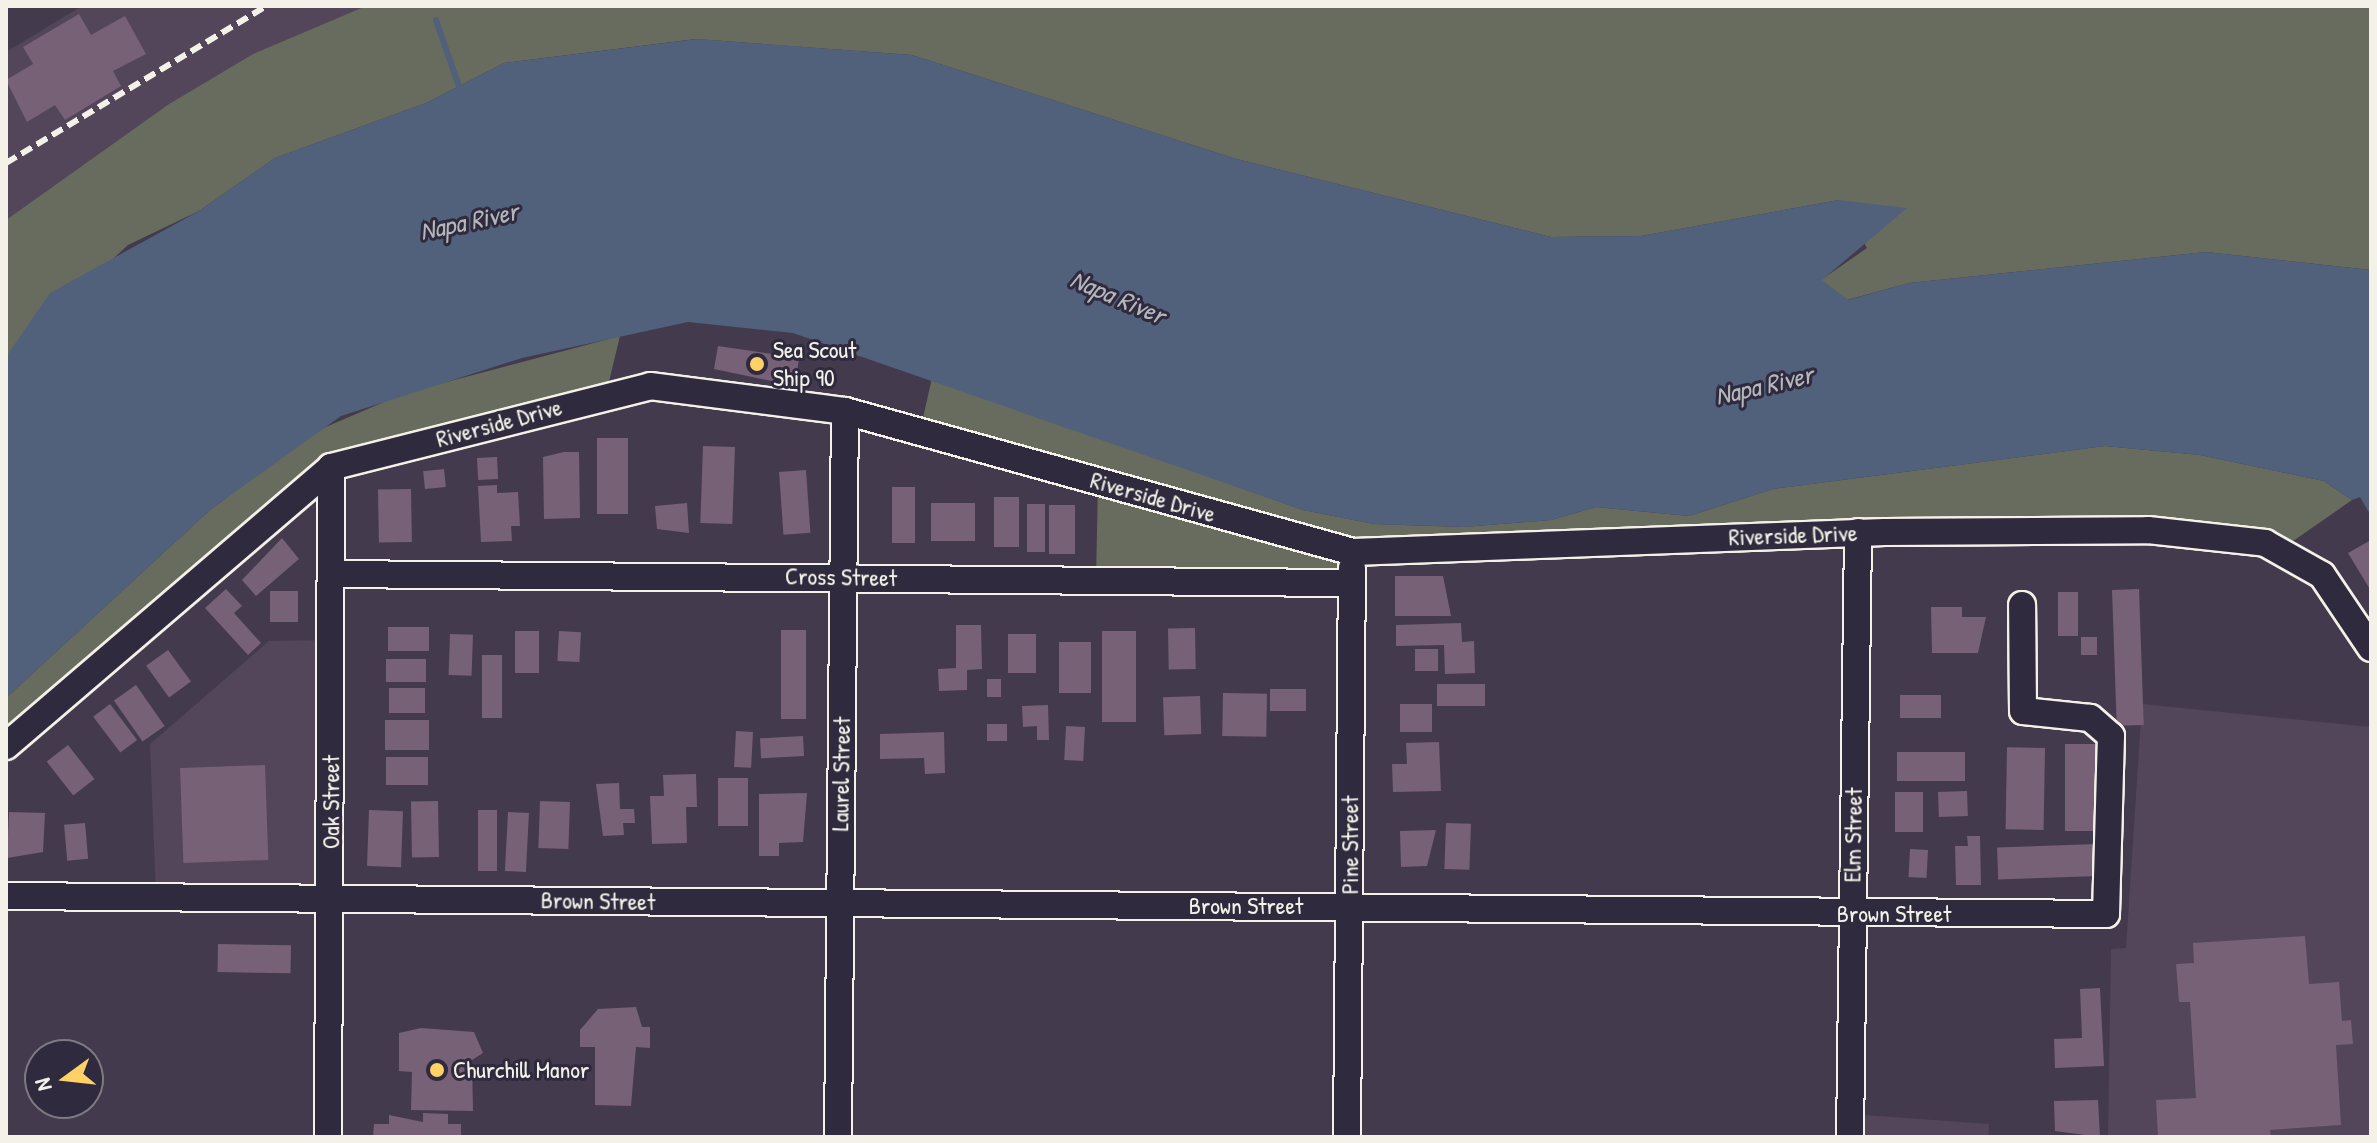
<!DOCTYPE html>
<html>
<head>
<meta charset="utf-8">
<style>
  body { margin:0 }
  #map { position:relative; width:2377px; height:1143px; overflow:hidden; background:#443a4e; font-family:"Patrick Hand",sans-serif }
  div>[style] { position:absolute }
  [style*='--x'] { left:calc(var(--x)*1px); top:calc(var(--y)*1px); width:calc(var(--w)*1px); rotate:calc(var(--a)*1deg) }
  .built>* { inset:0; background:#53465a }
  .green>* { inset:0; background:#676c5e }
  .water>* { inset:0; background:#51607b }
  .stream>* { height:6px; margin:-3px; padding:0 3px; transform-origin:3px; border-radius:3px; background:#51607b }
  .building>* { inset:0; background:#766177; transform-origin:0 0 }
  .roads { filter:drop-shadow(2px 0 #f4f1e8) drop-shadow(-2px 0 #f4f1e8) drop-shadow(0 2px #f4f1e8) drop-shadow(0 -2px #f4f1e8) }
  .minor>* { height:26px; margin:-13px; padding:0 13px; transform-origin:13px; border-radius:13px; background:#2f2a3d }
  .rail>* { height:6px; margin-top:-3px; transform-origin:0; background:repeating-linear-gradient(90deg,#f4f1e8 0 12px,transparent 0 18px) }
  .dots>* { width:22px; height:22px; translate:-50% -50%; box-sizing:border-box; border:4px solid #2f2a3d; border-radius:50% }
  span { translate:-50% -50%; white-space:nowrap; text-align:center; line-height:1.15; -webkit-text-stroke:6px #2f2a3d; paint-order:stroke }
  .poi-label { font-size:24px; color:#f4f1e8 }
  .left { translate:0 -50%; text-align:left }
  .street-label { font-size:24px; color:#f4f1e8 }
  .water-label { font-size:26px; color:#b3b7bc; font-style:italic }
  .frame { position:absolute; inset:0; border:8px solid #f4f1e8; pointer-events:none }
  .north { position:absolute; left:24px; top:1039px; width:80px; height:80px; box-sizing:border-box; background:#2f2a3d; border:2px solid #7e7a81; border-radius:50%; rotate:255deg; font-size:22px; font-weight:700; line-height:32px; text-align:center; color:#f4f1e8 }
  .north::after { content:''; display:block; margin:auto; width:28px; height:36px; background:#ffd166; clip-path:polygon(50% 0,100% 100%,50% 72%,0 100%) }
</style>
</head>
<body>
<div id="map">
  <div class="built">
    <i style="clip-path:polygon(82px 6px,366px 6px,253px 54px,169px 104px,6px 220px,6px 52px)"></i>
    <i style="clip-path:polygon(335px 640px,331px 898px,156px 897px,150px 744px,269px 641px)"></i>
    <i style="clip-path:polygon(2142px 704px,2371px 727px,2371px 1137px,2108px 1137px,2111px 949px,2126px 948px)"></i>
    <i style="clip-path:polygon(1850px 1114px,1989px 1124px,1988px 1137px,1850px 1137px)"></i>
  </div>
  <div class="green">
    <i style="clip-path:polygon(366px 6px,2371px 6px,2371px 270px,2206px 252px,1909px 283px,1847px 300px,1821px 280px,1867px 248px,1839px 200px,1641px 236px,1551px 237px,1233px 158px,912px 55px,696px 39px,504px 63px,426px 103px,275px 158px,199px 211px,128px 245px,6px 357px,6px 220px,169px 104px,253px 54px)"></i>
    <i style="clip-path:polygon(620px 336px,606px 394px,331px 467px,6px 746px,6px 698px,211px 509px,321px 429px,405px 393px)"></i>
    <i style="clip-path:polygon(932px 378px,1303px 510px,1374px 524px,1463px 527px,1551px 520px,1596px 507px,1689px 516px,1773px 489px,2105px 446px,2200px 455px,2324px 481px,2352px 500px,2279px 551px,2148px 530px,1353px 552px,1352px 583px,1096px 580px,1098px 481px,920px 431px)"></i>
  </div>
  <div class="water">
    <i style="clip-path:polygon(697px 39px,912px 55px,1233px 158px,1551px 237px,1641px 236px,1839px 200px,1907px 208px,1822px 280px,1848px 300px,1909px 283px,2206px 252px,2371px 270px,2371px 516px,2360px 497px,2352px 500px,2324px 481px,2200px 455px,2105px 446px,1773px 489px,1689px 516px,1596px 507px,1551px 520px,1463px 527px,1374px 524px,1303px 510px,793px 333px,688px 322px,522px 358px,341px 416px,211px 509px,6px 698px,6px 357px,50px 293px,199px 211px,275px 158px,426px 103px,504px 63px)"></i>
  </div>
  <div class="stream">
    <i style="--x:436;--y:20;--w:76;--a:70.9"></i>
  </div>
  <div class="building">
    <i style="clip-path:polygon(79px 14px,91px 35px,125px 16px,146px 54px,113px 71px,121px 86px,65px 120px,55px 105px,27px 122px,6px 80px,33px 64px,23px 47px)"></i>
    <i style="clip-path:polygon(718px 346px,799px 358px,795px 386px,714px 369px)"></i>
    <i style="left:597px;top:438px;width:31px;height:76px"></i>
    <i style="left:703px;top:446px;width:32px;height:77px;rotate:2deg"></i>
    <i style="clip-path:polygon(564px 452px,579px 452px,580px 518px,544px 519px,543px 457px)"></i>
    <i style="left:497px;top:457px;width:22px;height:20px;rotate:87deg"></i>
    <i style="left:444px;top:469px;width:18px;height:21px;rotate:84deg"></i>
    <i style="left:806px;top:470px;width:63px;height:27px;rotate:86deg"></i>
    <i style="clip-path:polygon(497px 485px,497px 493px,518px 492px,520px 526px,511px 526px,512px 541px,481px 542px,478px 486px)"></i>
    <i style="left:892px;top:487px;width:23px;height:56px"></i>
    <i style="left:411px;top:489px;width:53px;height:33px;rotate:89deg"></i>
    <i style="left:994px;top:497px;width:25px;height:50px"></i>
    <i style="clip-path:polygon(687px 503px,689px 533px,657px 529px,655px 506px)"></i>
    <i style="left:931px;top:503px;width:44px;height:38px"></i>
    <i style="left:1027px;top:504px;width:18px;height:48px"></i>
    <i style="left:1049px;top:505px;width:26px;height:49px"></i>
    <i style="clip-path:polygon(282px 538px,299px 559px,256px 596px,242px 580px)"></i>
    <i style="clip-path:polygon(2371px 540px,2371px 591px,2348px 553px)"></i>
    <i style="clip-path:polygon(1395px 576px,1443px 576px,1451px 616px,1395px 616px)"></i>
    <i style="clip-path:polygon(226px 589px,242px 606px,234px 613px,261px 643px,248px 655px,205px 608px)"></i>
    <i style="left:2139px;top:589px;width:136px;height:27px;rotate:88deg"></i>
    <i style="left:270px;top:591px;width:28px;height:31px"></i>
    <i style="left:2058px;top:592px;width:20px;height:44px"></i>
    <i style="clip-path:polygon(1931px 607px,1962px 607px,1962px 617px,1986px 617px,1978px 653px,1932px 653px)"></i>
    <i style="clip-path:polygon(1461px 623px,1462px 642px,1474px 641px,1475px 673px,1445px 674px,1444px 645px,1396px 646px,1396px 625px)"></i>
    <i style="clip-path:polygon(956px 625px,981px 625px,982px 669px,967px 670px,967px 690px,939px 691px,938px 669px,956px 668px)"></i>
    <i style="left:388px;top:627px;width:41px;height:24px"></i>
    <i style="left:1195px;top:628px;width:41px;height:27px;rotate:89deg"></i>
    <i style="left:781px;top:630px;width:25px;height:89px"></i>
    <i style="left:515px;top:631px;width:24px;height:42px"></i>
    <i style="left:559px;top:631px;width:22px;height:30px;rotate:3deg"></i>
    <i style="left:1102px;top:631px;width:34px;height:91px"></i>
    <i style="left:450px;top:634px;width:23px;height:41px;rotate:2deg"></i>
    <i style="left:1008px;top:634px;width:28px;height:39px"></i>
    <i style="left:2081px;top:637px;width:16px;height:18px"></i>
    <i style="left:1059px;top:642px;width:32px;height:51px"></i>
    <i style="left:1415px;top:649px;width:23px;height:22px"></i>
    <i style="left:168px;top:650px;width:39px;height:27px;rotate:54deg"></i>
    <i style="left:502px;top:655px;width:63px;height:20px;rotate:90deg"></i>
    <i style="left:386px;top:659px;width:40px;height:23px"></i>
    <i style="left:987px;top:679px;width:14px;height:18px"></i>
    <i style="left:1437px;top:684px;width:48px;height:22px"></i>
    <i style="left:136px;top:685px;width:50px;height:27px;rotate:55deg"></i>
    <i style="left:389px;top:688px;width:36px;height:25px"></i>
    <i style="left:1270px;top:689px;width:36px;height:22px"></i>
    <i style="left:1223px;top:693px;width:44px;height:43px;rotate:1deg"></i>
    <i style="left:1900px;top:695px;width:41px;height:23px"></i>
    <i style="left:1200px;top:696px;width:38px;height:37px;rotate:88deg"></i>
    <i style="left:110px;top:704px;width:45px;height:21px;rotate:53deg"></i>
    <i style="left:1400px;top:704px;width:32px;height:28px"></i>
    <i style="clip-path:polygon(1048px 705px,1049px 740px,1037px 740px,1037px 726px,1023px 727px,1022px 706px)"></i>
    <i style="left:385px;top:720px;width:44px;height:30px"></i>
    <i style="left:1007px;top:724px;width:17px;height:20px;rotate:90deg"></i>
    <i style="left:1066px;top:726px;width:19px;height:34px;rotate:3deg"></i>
    <i style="left:736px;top:731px;width:17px;height:36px;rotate:3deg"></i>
    <i style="clip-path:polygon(944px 732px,945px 773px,925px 774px,924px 758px,880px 759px,880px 734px)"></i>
    <i style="left:803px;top:736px;width:20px;height:43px;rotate:87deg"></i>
    <i style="clip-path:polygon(1439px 742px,1441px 791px,1393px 792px,1392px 764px,1407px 764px,1406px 743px)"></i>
    <i style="left:2065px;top:744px;width:31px;height:87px"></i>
    <i style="left:68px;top:745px;width:43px;height:27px;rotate:52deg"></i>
    <i style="left:2045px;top:748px;width:82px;height:38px;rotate:91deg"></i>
    <i style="left:1897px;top:752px;width:68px;height:29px"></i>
    <i style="left:386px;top:757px;width:42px;height:28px"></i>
    <i style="left:265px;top:765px;width:95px;height:85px;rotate:88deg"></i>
    <i style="clip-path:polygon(696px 774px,697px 807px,686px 807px,687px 843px,652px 844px,650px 796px,664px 796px,663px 775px)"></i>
    <i style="left:718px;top:778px;width:30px;height:48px"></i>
    <i style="clip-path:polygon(619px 783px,620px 809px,634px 809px,635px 823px,623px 823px,624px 835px,603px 836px,596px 784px)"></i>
    <i style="left:1967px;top:791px;width:25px;height:29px;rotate:88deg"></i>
    <i style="left:1895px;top:792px;width:28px;height:40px"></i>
    <i style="clip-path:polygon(807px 793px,803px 842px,779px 843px,779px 856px,759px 856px,759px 794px)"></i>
    <i style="left:438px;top:801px;width:56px;height:27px;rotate:89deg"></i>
    <i style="left:540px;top:801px;width:30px;height:47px;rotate:2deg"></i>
    <i style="left:369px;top:810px;width:34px;height:56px;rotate:2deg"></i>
    <i style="left:478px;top:810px;width:19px;height:61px"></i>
    <i style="clip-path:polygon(9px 812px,45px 813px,43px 852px,7px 858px)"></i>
    <i style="left:508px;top:812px;width:21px;height:59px;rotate:3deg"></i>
    <i style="left:85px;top:823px;width:36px;height:21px;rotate:85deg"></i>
    <i style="left:1446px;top:823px;width:25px;height:46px;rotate:2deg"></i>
    <i style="clip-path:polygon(1436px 830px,1427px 866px,1401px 867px,1400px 831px)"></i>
    <i style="clip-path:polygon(1967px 836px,1980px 836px,1981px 885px,1956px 885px,1955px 846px,1968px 846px)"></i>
    <i style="left:2097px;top:844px;width:32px;height:100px;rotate:88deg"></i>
    <i style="left:1910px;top:849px;width:18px;height:28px;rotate:3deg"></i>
    <i style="clip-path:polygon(2305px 936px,2309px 984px,2339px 982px,2342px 1021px,2351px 1020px,2353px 1044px,2336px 1045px,2341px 1125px,2270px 1130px,2271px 1137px,2158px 1137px,2156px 1100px,2196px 1098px,2190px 1002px,2179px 1002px,2176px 964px,2194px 963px,2193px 943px)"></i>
    <i style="left:218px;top:944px;width:73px;height:28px;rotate:1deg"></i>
    <i style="clip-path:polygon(2100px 988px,2104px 1066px,2055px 1068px,2054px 1039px,2082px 1038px,2080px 989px)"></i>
    <i style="clip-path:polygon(636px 1007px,642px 1027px,650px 1027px,650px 1048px,636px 1047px,631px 1106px,595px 1105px,595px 1047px,580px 1047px,580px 1030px,598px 1009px)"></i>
    <i style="clip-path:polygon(421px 1028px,474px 1032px,483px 1053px,472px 1060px,473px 1111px,411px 1110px,412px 1072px,399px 1071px,399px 1033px)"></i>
    <i style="clip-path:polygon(2098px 1100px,2100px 1137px,2055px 1131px,2054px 1101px)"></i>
    <i style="clip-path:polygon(423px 1113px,448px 1114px,448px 1124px,461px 1124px,461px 1137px,373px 1137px,374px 1124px,389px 1124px,389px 1115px,423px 1122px)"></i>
  </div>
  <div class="roads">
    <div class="minor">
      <i style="--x:331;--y:574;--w:1021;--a:0.51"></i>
      <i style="--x:6;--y:746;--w:428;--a:-40.6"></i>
      <i style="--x:331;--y:467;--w:329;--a:-14.2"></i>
      <i style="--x:650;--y:386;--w:197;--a:7.3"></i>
      <i style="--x:845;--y:411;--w:527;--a:15.51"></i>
      <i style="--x:1353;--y:552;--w:532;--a:-2.15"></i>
      <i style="--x:1885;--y:532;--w:263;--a:-0.4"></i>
      <i style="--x:2148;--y:530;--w:118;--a:6.3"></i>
      <i style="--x:2265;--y:543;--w:65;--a:29.3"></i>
      <i style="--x:2322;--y:575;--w:88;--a:56.1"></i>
      <i style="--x:6;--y:896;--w:2100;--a:0.49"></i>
      <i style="--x:2106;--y:914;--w:178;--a:-88.4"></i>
      <i style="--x:2111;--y:736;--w:28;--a:-139"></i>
      <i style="--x:2090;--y:718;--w:67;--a:-174"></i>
      <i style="--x:2023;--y:711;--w:106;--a:-90.5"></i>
      <i style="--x:328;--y:1137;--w:670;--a:-89.74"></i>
      <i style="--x:838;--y:1137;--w:726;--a:-89.45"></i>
      <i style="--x:1347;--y:1137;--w:569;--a:-89.5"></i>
      <i style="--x:1850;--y:1137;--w:605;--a:-89.24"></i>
    </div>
  </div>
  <div class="rail">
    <i style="--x:6;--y:163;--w:304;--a:-31.1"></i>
  </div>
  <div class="dots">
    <i style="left:757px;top:364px;background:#ffd166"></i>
    <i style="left:437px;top:1070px;background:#ffd166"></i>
  </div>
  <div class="poi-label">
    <span class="left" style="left:773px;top:364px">Sea Scout<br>Ship 90</span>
    <span class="left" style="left:453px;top:1070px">Churchill Manor</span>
  </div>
  <div class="street-label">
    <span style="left:499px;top:423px;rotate:-15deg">Riverside Drive</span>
    <span style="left:1153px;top:497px;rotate:16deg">Riverside Drive</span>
    <span style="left:1793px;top:535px;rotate:-2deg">Riverside Drive</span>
    <span style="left:841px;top:577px;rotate:1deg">Cross Street</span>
    <span style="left:841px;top:774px;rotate:-89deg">Laurel Street</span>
    <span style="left:331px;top:802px;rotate:-90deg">Oak Street</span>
    <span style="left:1853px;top:835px;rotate:-89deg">Elm Street</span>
    <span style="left:1350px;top:845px;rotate:-90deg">Pine Street</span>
    <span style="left:598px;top:901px;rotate:1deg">Brown Street</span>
    <span style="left:1246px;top:906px">Brown Street</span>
    <span style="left:1894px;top:914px">Brown Street</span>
  </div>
  <div class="water-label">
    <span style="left:469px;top:221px;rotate:-12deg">Napa River</span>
    <span style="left:1118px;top:297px;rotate:23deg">Napa River</span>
    <span style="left:1764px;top:385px;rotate:-13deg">Napa River</span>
  </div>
  <div class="frame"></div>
  <div class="north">N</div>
</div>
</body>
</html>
